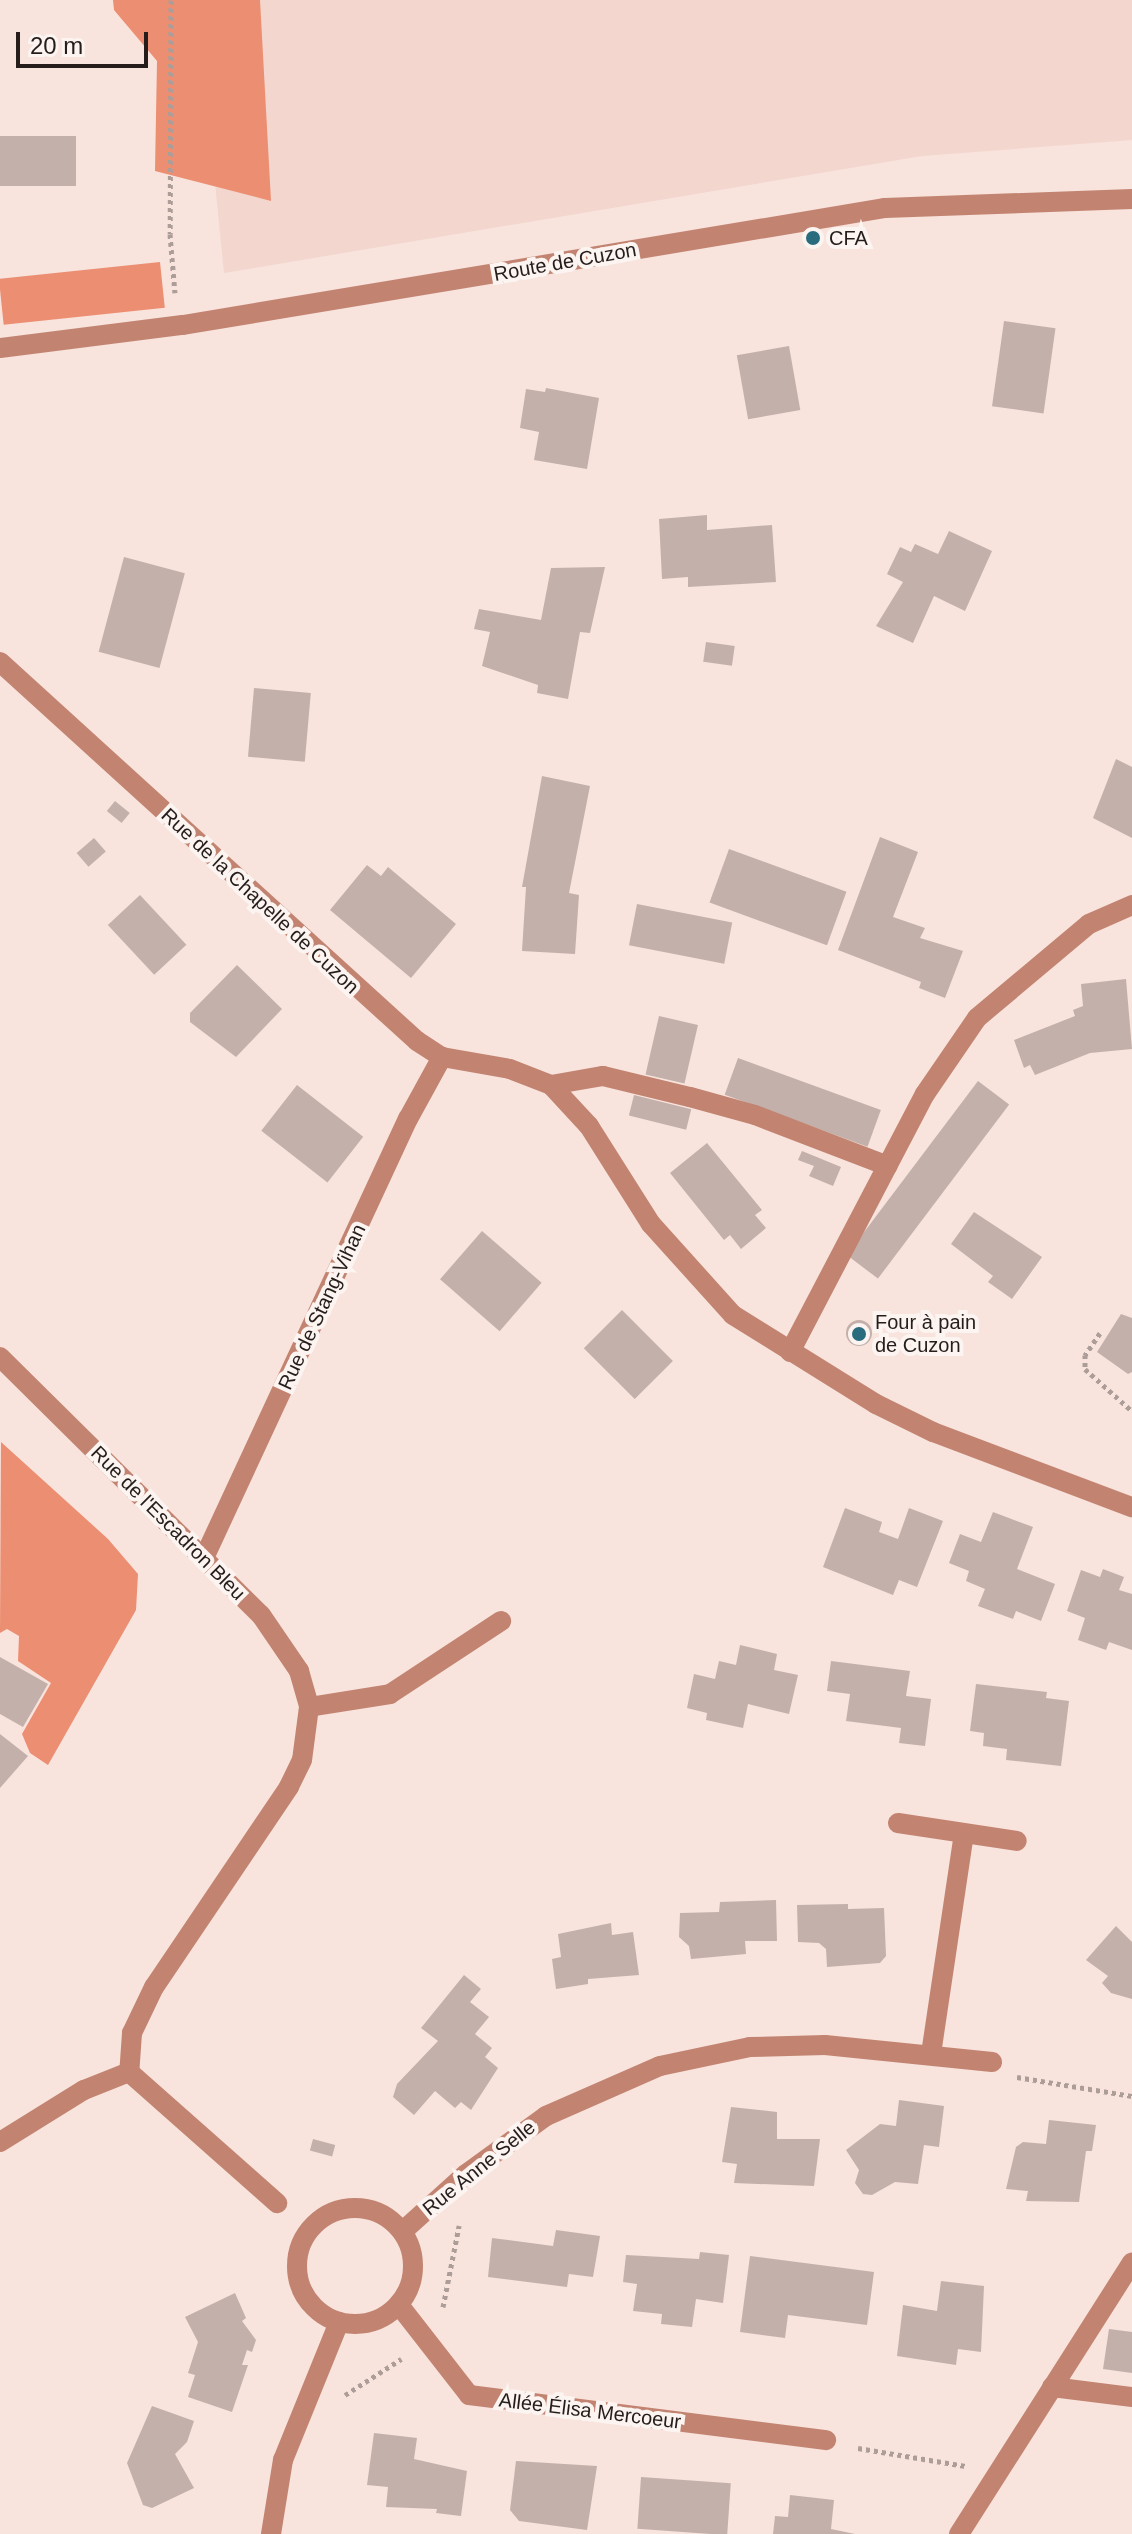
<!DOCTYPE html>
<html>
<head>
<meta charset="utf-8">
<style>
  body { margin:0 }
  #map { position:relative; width:1132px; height:2534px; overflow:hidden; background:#f8e3dd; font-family:Helvetica,sans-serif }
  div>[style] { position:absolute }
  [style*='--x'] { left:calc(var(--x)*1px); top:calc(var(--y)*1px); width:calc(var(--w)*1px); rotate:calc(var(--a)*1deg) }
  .built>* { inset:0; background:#f3d6cd }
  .forest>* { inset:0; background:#ec8e71; transform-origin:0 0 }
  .building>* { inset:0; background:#c4b0aa; transform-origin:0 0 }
  .round { border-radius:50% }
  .path>* { height:5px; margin-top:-2.5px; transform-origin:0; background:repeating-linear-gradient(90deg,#ad9d98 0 4px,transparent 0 8px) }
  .minor>* { height:20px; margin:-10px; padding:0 10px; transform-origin:10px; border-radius:10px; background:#c28471 }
  .minor>.ring { margin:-10px; padding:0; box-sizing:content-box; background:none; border:20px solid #c28471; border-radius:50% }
  .dots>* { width:22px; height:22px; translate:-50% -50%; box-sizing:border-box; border:4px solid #fcf4f1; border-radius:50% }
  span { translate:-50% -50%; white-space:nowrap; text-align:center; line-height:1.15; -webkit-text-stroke:8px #fcf4f1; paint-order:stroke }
  .poi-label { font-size:20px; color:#241d1a }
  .left { translate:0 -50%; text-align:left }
  .street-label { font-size:20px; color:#241d1a }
  .scale { position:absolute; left:16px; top:32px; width:132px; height:36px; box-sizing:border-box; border:4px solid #241d1a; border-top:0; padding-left:10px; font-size:24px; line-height:28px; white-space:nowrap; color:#241d1a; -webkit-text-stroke:6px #fcf4f1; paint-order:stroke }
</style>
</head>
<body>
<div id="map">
  <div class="built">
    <i style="clip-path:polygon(197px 0,1132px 0,1132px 140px,922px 156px,224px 273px)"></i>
  </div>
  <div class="forest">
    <i style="clip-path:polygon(113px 0,260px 0,271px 201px,155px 171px,157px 61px,114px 10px)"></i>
    <i style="left:160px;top:262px;width:46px;height:162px;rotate:84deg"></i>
    <i style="clip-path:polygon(1px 1442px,108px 1539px,138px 1574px,136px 1610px,48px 1765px,30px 1753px,22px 1734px,51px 1683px,18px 1661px,19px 1636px,7px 1629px,0 1633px)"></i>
  </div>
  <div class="building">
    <i style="left:0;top:136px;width:76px;height:50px"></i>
    <i style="left:1004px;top:321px;width:52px;height:86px;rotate:8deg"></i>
    <i style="left:789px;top:346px;width:65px;height:53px;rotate:80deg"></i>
    <i style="clip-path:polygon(546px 388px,599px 398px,587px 469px,534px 460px,539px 432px,520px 428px,526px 389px,545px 392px)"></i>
    <i style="clip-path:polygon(707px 515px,707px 530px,772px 525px,776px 582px,688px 587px,688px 577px,662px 579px,659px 519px)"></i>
    <i style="clip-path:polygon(949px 531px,992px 551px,965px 611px,934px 596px,913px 643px,876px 626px,903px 582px,887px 574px,900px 547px,911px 552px,915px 544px,938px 554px)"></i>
    <i style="left:124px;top:557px;width:63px;height:98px;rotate:15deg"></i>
    <i style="clip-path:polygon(605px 567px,590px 633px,580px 632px,568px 699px,537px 693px,538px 685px,482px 666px,490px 632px,474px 629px,479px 609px,541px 620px,551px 568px)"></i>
    <i style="left:706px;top:642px;width:29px;height:20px;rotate:8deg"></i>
    <i style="left:254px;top:688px;width:57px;height:69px;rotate:5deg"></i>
    <i style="clip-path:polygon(1116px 759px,1132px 767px,1132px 838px,1093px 818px)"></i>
    <i style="clip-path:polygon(542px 776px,590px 786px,569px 893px,579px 895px,575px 954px,522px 951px,526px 887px,522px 887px)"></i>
    <i style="left:115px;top:801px;width:19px;height:13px;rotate:39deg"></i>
    <i style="clip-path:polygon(880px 837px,918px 852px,893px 917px,925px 928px,920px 938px,963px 951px,945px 998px,919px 988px,921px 982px,838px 950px)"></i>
    <i style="left:94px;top:838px;width:18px;height:23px;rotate:49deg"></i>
    <i style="left:729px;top:849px;width:125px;height:57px;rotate:20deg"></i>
    <i style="clip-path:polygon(367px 865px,381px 876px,388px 867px,456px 924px,411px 978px,330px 910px)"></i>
    <i style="left:140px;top:895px;width:68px;height:44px;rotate:47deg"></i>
    <i style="left:637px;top:904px;width:97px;height:42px;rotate:11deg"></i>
    <i style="clip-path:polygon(237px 965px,282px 1009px,236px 1057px,190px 1022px,190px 1013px)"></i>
    <i style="clip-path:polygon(1126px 979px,1132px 1049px,1090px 1053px,1035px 1075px,1030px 1065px,1024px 1068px,1014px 1040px,1075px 1016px,1073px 1010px,1083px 1006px,1081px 984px)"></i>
    <i style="left:659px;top:1016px;width:40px;height:60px;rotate:13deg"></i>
    <i style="left:738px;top:1058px;width:152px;height:39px;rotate:20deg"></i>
    <i style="left:978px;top:1081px;width:39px;height:218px;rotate:37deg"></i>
    <i style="left:297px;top:1085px;width:84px;height:58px;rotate:38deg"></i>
    <i style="left:634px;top:1095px;width:59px;height:21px;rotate:14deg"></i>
    <i style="clip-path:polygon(707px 1143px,762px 1210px,755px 1215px,766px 1228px,741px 1249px,730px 1235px,724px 1240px,670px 1173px)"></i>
    <i style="clip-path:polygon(802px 1151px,841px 1167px,833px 1186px,809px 1176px,814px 1166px,798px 1160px)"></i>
    <i style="clip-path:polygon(974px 1212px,1042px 1257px,1012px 1299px,988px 1282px,993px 1276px,951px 1244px)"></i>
    <i style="left:482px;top:1231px;width:79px;height:64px;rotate:41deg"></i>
    <i style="left:622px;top:1310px;width:72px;height:54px;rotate:45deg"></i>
    <i style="clip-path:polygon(1121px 1314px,1132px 1318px,1132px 1372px,1128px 1374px,1097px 1352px)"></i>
    <i class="round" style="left:846px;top:1320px;width:26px;height:26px"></i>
    <i style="clip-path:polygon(845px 1508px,882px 1522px,879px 1532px,898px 1539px,909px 1508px,943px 1521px,917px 1587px,899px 1580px,893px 1595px,823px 1567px)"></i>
    <i style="clip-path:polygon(993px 1512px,1033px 1527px,1017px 1569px,1055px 1584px,1041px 1621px,1016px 1611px,1013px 1619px,978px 1606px,985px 1589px,966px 1581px,969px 1571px,949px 1563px,960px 1534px,981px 1542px)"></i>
    <i style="clip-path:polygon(1103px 1569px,1124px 1577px,1119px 1590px,1132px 1594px,1132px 1650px,1109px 1642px,1106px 1650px,1078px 1640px,1085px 1618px,1067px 1611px,1081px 1570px,1100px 1577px)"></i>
    <i style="clip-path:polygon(740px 1645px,777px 1654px,774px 1670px,798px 1675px,789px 1714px,748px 1704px,743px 1728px,706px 1720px,707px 1713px,687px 1708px,694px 1674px,715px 1679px,719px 1661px,736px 1665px)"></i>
    <i style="clip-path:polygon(0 1657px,48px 1684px,23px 1727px,0 1714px)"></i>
    <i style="clip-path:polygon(831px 1661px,910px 1671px,906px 1696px,931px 1699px,925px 1746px,899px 1743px,901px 1728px,846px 1721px,850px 1694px,827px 1691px)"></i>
    <i style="clip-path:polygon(976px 1684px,1047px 1692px,1046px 1698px,1069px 1701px,1061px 1766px,1006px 1760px,1007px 1749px,983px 1746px,984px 1733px,970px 1731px)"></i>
    <i style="clip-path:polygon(0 1734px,28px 1756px,0 1788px)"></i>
    <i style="clip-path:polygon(776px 1900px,777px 1941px,745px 1941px,746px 1954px,691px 1959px,689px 1946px,679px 1937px,680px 1913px,719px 1912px,720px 1902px)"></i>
    <i style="clip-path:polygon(848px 1904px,848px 1909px,884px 1908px,886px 1956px,880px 1963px,827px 1967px,826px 1949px,819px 1943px,798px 1942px,797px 1905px)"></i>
    <i style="clip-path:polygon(611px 1923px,612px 1935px,633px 1932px,639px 1975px,588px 1979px,588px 1984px,556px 1989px,552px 1959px,561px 1957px,558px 1934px)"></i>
    <i style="clip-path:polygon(1116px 1926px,1132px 1942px,1132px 1999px,1111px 1993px,1102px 1983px,1108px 1976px,1086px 1960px)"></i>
    <i style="clip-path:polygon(464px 1975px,481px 1989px,470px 2002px,489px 2017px,475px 2034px,492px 2048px,485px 2057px,498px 2068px,471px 2110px,461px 2102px,455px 2108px,435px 2091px,414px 2115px,393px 2097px,397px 2084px,438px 2041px,421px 2028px)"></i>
    <i style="clip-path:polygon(899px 2100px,944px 2106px,939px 2147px,924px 2145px,918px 2184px,895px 2182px,872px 2195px,863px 2194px,855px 2183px,859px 2170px,846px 2150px,880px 2124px,896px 2126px)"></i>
    <i style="clip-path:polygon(731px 2107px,777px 2112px,777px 2139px,820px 2139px,814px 2186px,734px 2183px,737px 2164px,722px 2162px)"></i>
    <i style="clip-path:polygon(1049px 2120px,1096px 2125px,1092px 2151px,1086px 2151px,1079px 2202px,1026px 2201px,1028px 2191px,1006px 2189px,1016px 2147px,1023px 2142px,1046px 2144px)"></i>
    <i style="left:313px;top:2139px;width:23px;height:12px;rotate:15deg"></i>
    <i style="clip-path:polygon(556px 2230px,600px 2236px,593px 2277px,569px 2274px,567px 2287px,488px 2277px,492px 2238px,553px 2246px)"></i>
    <i style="clip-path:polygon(700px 2252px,729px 2255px,723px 2303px,696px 2299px,692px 2327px,661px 2324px,662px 2314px,633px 2311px,637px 2284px,623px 2282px,626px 2255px,699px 2259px)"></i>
    <i style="clip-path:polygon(750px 2256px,874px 2272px,867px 2325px,788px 2315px,785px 2338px,740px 2332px)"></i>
    <i style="clip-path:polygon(941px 2281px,984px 2286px,981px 2352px,958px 2349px,956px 2365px,897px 2356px,903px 2305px,937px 2311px)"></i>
    <i style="clip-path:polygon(235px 2293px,246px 2318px,242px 2321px,256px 2340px,252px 2352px,247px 2350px,242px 2365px,248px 2365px,232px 2412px,188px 2397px,195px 2375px,188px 2373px,198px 2342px,185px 2317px)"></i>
    <i style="clip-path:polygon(1109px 2329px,1132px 2332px,1132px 2373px,1103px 2369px)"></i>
    <i style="clip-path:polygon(152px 2406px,194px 2421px,187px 2442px,175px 2454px,194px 2488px,152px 2508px,143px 2505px,127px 2463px)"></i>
    <i style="clip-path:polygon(374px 2433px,417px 2438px,414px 2459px,467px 2471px,461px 2516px,436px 2513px,437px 2509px,386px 2507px,388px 2487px,367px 2485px)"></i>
    <i style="clip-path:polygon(516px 2461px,597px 2466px,587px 2530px,519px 2521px,510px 2510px)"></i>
    <i style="left:641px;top:2477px;width:90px;height:52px;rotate:4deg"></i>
    <i style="clip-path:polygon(790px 2495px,834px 2500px,831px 2529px,855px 2534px,773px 2534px,775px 2516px,788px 2517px)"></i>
  </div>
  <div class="path">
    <i style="--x:171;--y:0;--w:234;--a:90.2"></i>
    <i style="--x:170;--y:234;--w:59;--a:85.2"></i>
    <i style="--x:1100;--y:1333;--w:27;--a:124"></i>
    <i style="--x:1085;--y:1355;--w:14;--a:90"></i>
    <i style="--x:1085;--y:1369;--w:63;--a:41.8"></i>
    <i style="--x:1017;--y:2077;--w:117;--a:9.4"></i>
    <i style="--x:443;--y:2307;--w:83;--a:-78.8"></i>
    <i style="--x:345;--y:2395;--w:67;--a:-32.7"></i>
    <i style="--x:858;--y:2448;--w:109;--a:9.5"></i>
  </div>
  <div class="minor">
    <i style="--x:0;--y:348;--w:184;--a:-7.2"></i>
    <i style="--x:183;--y:325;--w:712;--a:-9.46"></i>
    <i style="--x:885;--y:208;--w:247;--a:-2.1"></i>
    <i style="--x:0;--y:662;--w:563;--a:42.27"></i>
    <i style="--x:417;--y:1041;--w:30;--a:33"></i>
    <i style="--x:442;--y:1057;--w:69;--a:10"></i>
    <i style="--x:510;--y:1069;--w:44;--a:21.3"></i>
    <i style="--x:551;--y:1085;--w:56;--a:47.2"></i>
    <i style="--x:589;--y:1126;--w:116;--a:57.7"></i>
    <i style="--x:651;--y:1224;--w:122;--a:48"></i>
    <i style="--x:733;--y:1315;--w:168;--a:31.9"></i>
    <i style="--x:876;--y:1404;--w:64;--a:26.2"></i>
    <i style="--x:933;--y:1432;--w:213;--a:20.7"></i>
    <i style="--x:551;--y:1085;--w:53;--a:-9.8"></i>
    <i style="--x:603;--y:1076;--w:89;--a:13.6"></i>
    <i style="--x:690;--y:1097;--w:67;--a:15.5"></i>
    <i style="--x:755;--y:1115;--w:142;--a:21"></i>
    <i style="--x:790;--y:1352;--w:291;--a:-62.4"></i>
    <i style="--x:925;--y:1094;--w:92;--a:-55.6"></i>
    <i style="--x:977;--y:1018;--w:146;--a:-40"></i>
    <i style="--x:1089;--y:924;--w:47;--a:-23.8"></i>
    <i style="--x:0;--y:1357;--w:367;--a:44.7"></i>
    <i style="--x:261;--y:1615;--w:68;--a:55.8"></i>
    <i style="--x:299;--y:1671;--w:37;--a:74"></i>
    <i style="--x:309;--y:1707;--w:53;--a:97.5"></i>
    <i style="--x:302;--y:1760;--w:30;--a:116"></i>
    <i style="--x:289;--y:1787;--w:241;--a:124"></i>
    <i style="--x:154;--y:1987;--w:51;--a:115.6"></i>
    <i style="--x:132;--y:2033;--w:39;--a:94"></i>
    <i style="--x:129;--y:2072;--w:198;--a:41.5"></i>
    <i style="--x:204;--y:1558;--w:484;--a:-65.1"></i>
    <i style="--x:408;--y:1119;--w:71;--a:-61.3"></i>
    <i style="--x:309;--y:1707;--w:82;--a:-9.1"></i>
    <i style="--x:390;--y:1694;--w:133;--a:-33.3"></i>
    <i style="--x:898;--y:1823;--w:120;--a:8.6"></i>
    <i style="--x:931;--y:2054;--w:223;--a:-81.5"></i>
    <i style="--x:0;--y:2142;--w:99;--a:-31.8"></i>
    <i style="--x:84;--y:2090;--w:48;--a:-21.8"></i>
    <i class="ring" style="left:297px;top:2208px;width:96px;height:96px"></i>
    <i style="--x:403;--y:2231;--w:85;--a:-42.1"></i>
    <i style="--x:466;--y:2174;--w:99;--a:-35.9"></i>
    <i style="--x:546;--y:2116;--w:124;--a:-23.7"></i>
    <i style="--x:660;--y:2066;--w:92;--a:-11.9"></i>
    <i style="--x:750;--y:2047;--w:75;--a:-1.5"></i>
    <i style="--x:825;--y:2045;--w:168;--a:5.8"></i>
    <i style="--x:399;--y:2305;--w:114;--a:52.1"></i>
    <i style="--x:469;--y:2395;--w:360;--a:7.2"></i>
    <i style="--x:1052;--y:2387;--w:81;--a:7.1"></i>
    <i style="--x:271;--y:2534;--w:75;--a:-80.8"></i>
    <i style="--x:283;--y:2460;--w:149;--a:-67.9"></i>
    <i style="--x:959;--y:2534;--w:322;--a:-57.5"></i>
  </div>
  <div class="dots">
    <i style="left:813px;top:238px;background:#296c7e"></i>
    <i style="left:859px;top:1334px;background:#296c7e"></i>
  </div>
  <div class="poi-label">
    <span class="left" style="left:829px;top:238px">CFA</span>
    <span class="left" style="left:875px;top:1334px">Four à pain<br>de Cuzon</span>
  </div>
  <div class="street-label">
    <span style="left:565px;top:262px;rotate:-10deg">Route de Cuzon</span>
    <span style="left:260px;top:901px;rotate:43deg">Rue de la Chapelle de Cuzon</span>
    <span style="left:322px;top:1307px;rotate:-65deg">Rue de Stang-Vihan</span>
    <span style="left:168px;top:1523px;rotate:45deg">Rue de l'Escadron Bleu</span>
    <span style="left:479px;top:2168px;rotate:-39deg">Rue Anne Selle</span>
    <span style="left:590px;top:2411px;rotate:7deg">Allée Élisa Mercoeur</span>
  </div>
  <div class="scale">20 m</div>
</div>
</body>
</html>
